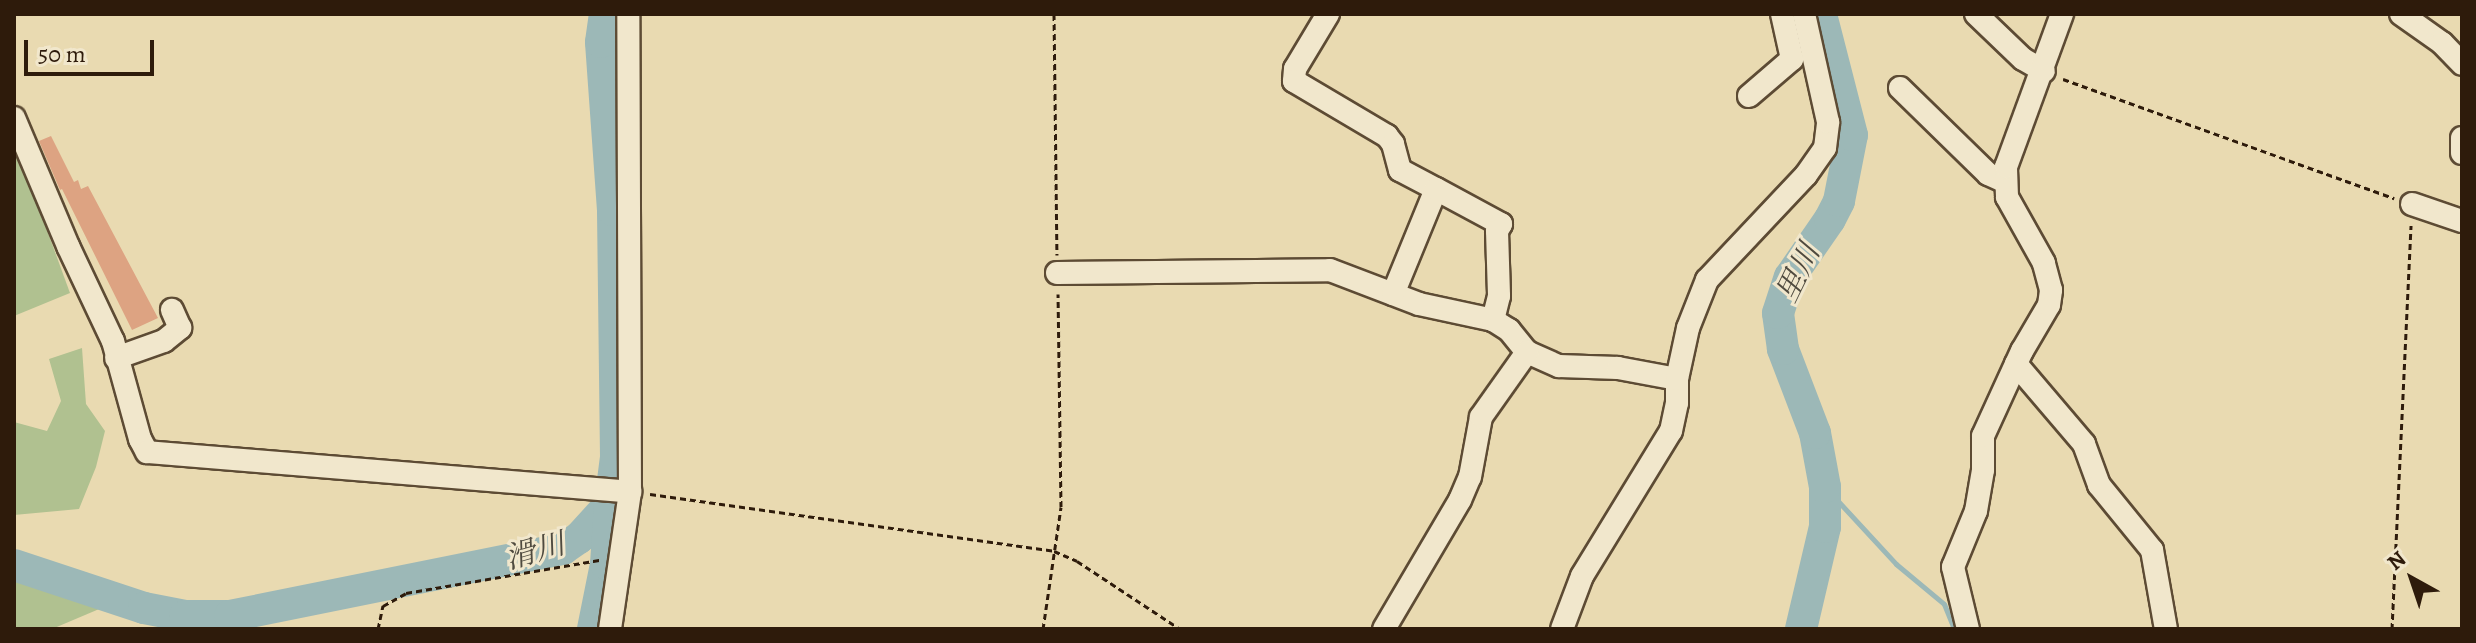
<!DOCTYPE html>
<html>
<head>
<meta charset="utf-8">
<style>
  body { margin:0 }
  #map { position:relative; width:2476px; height:643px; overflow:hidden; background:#e9dab1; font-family:Alegreya,"Noto Serif JP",serif }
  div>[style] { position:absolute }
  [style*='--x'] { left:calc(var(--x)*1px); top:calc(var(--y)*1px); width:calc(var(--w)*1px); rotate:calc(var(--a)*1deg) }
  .green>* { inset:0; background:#b0c190 }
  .stream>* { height:5px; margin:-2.5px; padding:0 2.5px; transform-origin:2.5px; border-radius:2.5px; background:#9cb8b7 }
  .river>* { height:32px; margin:-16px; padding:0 16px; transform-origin:16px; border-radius:16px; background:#9cb8b7 }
  .building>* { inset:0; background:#dda382 }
  .path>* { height:3px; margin-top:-1.5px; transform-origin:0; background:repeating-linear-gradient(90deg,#2e1b0b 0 6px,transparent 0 10px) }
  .roads { filter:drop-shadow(2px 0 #5d4b34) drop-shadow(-2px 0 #5d4b34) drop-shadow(0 2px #5d4b34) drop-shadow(0 -2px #5d4b34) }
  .minor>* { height:22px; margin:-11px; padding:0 11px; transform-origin:11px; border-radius:11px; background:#f1e7cc }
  span { translate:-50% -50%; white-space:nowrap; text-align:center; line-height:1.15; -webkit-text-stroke:6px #f1e7cc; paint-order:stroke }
  .water-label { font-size:30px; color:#4f4a3f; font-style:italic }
  .frame { position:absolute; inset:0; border:16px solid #2e1b0b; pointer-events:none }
  .north { position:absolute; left:2372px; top:539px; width:80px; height:80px; -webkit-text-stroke:6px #f1e7cc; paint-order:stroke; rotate:320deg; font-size:22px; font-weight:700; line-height:32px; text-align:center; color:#2e1b0b }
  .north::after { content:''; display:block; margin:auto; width:28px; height:36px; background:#2e1b0b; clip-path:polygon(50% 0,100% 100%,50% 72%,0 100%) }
  .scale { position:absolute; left:24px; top:40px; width:130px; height:36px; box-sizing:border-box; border:4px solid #2e1b0b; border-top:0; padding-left:10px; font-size:24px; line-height:28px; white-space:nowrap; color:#2e1b0b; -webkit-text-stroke:6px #f1e7cc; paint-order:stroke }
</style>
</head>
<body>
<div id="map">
  <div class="green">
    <i style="clip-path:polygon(14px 140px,70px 293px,14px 316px)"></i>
    <i style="clip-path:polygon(82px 348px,86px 404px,105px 431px,96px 467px,79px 509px,14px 515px,14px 422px,47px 431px,61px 401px,49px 359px)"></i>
    <i style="clip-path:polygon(14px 569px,111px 604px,52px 629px,14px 629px)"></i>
  </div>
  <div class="stream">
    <i style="--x:1825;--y:487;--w:105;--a:47.3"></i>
    <i style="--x:1896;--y:564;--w:62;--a:39.8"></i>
    <i style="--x:1944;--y:604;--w:27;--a:68"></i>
  </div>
  <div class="river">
    <i style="--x:14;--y:565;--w:137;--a:18.3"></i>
    <i style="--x:144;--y:608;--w:42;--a:11"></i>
    <i style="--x:185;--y:616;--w:45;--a:0"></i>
    <i style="--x:230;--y:616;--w:340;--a:-11.4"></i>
    <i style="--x:563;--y:549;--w:19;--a:-35"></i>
    <i style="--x:579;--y:538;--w:46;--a:-47.6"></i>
    <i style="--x:610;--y:504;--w:47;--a:-82.7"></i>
    <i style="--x:616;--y:457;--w:247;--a:-90.7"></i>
    <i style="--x:613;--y:210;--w:168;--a:-94.1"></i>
    <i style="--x:601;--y:42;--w:28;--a:-82"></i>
    <i style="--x:593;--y:629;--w:66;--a:-78.7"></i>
    <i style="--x:606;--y:564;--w:60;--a:-86.2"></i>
    <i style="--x:1801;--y:629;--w:105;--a:-76.8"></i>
    <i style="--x:1825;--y:527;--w:40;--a:-90"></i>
    <i style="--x:1825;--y:487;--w:55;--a:-100.5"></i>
    <i style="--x:1815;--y:433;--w:90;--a:-110.9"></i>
    <i style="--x:1783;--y:349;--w:36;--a:-98"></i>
    <i style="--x:1778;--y:313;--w:38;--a:-72"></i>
    <i style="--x:1790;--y:277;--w:70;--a:-55.4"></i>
    <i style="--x:1830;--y:219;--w:20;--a:-63"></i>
    <i style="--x:1839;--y:201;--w:67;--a:-78.9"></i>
    <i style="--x:1852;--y:135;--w:125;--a:-104.4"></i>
  </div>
  <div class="building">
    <i style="clip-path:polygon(51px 136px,74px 182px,78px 180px,81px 189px,88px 186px,158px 318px,132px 330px,62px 189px,60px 190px,39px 141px)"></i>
  </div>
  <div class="path">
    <i style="--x:1054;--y:14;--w:241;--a:89.3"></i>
    <i style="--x:2063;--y:79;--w:352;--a:19.8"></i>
    <i style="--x:650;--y:494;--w:408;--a:8"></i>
    <i style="--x:1054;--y:551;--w:25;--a:23"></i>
    <i style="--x:1077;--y:561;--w:123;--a:33.4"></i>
    <i style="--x:378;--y:629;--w:24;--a:-78"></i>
    <i style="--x:383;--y:606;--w:26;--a:-29"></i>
    <i style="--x:406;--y:593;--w:196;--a:-9.7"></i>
    <i style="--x:1043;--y:629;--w:123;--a:-81.6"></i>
    <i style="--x:1061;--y:507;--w:213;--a:-90.8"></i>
    <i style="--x:2392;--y:629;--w:404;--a:-87.3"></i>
  </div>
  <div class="roads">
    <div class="minor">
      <i style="--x:1328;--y:14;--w:64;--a:121"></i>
      <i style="--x:1295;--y:69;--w:12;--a:95"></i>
      <i style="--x:1294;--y:81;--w:108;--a:30.6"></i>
      <i style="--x:1387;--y:136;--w:10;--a:53"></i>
      <i style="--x:1393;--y:144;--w:27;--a:75"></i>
      <i style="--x:1400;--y:170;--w:41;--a:27.8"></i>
      <i style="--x:1976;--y:14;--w:65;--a:43.8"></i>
      <i style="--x:2023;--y:59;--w:24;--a:30"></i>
      <i style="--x:2401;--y:14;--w:50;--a:35.3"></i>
      <i style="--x:2442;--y:43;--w:29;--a:46"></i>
      <i style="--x:1900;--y:88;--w:123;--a:44.3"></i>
      <i style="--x:1988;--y:174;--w:17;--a:24"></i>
      <i style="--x:1749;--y:96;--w:57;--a:-40.7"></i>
      <i style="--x:1792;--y:59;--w:46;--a:-102.5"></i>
      <i style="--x:14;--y:118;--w:139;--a:67.1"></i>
      <i style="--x:68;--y:246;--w:105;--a:64.7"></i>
      <i style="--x:113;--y:341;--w:102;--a:74.6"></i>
      <i style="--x:140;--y:439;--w:15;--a:62"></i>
      <i style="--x:147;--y:452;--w:485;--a:4.7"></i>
      <i style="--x:2462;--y:138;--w:15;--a:90"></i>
      <i style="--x:2412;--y:204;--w:53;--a:18.8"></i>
      <i style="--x:1057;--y:273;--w:273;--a:-0.6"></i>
      <i style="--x:1330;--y:270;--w:95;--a:20.9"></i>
      <i style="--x:1419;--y:304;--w:76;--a:12.2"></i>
      <i style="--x:1493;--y:320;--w:19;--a:32"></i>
      <i style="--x:1509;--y:330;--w:28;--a:51"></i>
      <i style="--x:1527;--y:352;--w:35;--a:24"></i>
      <i style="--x:1559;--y:366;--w:59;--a:1.9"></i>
      <i style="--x:1618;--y:368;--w:60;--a:10.6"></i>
      <i style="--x:1393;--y:294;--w:113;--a:-67.7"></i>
      <i style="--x:1436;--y:189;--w:74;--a:28.3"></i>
      <i style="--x:1501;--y:224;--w:8;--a:120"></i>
      <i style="--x:1497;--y:231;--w:65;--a:88.2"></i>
      <i style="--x:1499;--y:296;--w:25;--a:104"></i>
      <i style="--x:116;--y:358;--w:51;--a:-19.5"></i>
      <i style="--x:164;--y:341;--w:21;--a:-39"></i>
      <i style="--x:180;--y:328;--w:20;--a:-114"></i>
      <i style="--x:2016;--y:364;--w:105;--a:49.6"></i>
      <i style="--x:2084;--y:444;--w:44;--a:69.9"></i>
      <i style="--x:2099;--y:485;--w:84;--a:50.8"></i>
      <i style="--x:2152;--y:550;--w:80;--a:80"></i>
      <i style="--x:610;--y:629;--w:138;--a:-81.7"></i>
      <i style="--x:630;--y:492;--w:478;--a:-90.2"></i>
      <i style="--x:1384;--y:629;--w:150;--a:-59.5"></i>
      <i style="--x:1460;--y:500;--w:25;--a:-67"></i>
      <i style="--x:1470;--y:477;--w:61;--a:-79.6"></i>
      <i style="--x:1481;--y:417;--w:80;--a:-54.7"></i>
      <i style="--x:1562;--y:629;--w:57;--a:-69.3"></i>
      <i style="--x:1582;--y:576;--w:170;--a:-58.5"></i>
      <i style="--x:1671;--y:431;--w:29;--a:-78"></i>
      <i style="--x:1677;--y:403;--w:24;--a:-90"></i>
      <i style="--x:1677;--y:379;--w:52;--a:-77.8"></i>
      <i style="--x:1688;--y:328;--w:52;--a:-68.4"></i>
      <i style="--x:1707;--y:280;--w:144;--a:-46.7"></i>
      <i style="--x:1806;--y:175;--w:33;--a:-55"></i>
      <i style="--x:1825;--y:148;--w:26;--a:-83"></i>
      <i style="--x:1828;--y:122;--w:111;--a:-102.5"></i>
      <i style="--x:1968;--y:629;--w:64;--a:-103.6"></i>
      <i style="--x:1953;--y:567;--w:61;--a:-67.7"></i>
      <i style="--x:1976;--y:511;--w:42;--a:-80.3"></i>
      <i style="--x:1983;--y:470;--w:34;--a:-90"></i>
      <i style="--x:1983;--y:436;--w:94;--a:-65.4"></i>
      <i style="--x:2022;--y:351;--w:53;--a:-59.6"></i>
      <i style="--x:2049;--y:305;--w:15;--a:-82"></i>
      <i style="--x:2051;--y:290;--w:28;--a:-105"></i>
      <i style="--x:2044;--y:263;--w:76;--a:-119.3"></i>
      <i style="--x:2007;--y:197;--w:30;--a:-92"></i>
      <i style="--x:2006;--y:167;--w:163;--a:-69.9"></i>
    </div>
  </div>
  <div class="water-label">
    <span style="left:1798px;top:273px;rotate:-64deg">里川</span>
    <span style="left:535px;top:551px;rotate:-16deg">滑川</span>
  </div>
  <div class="frame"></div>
  <div class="north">N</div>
  <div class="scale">50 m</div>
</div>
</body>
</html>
